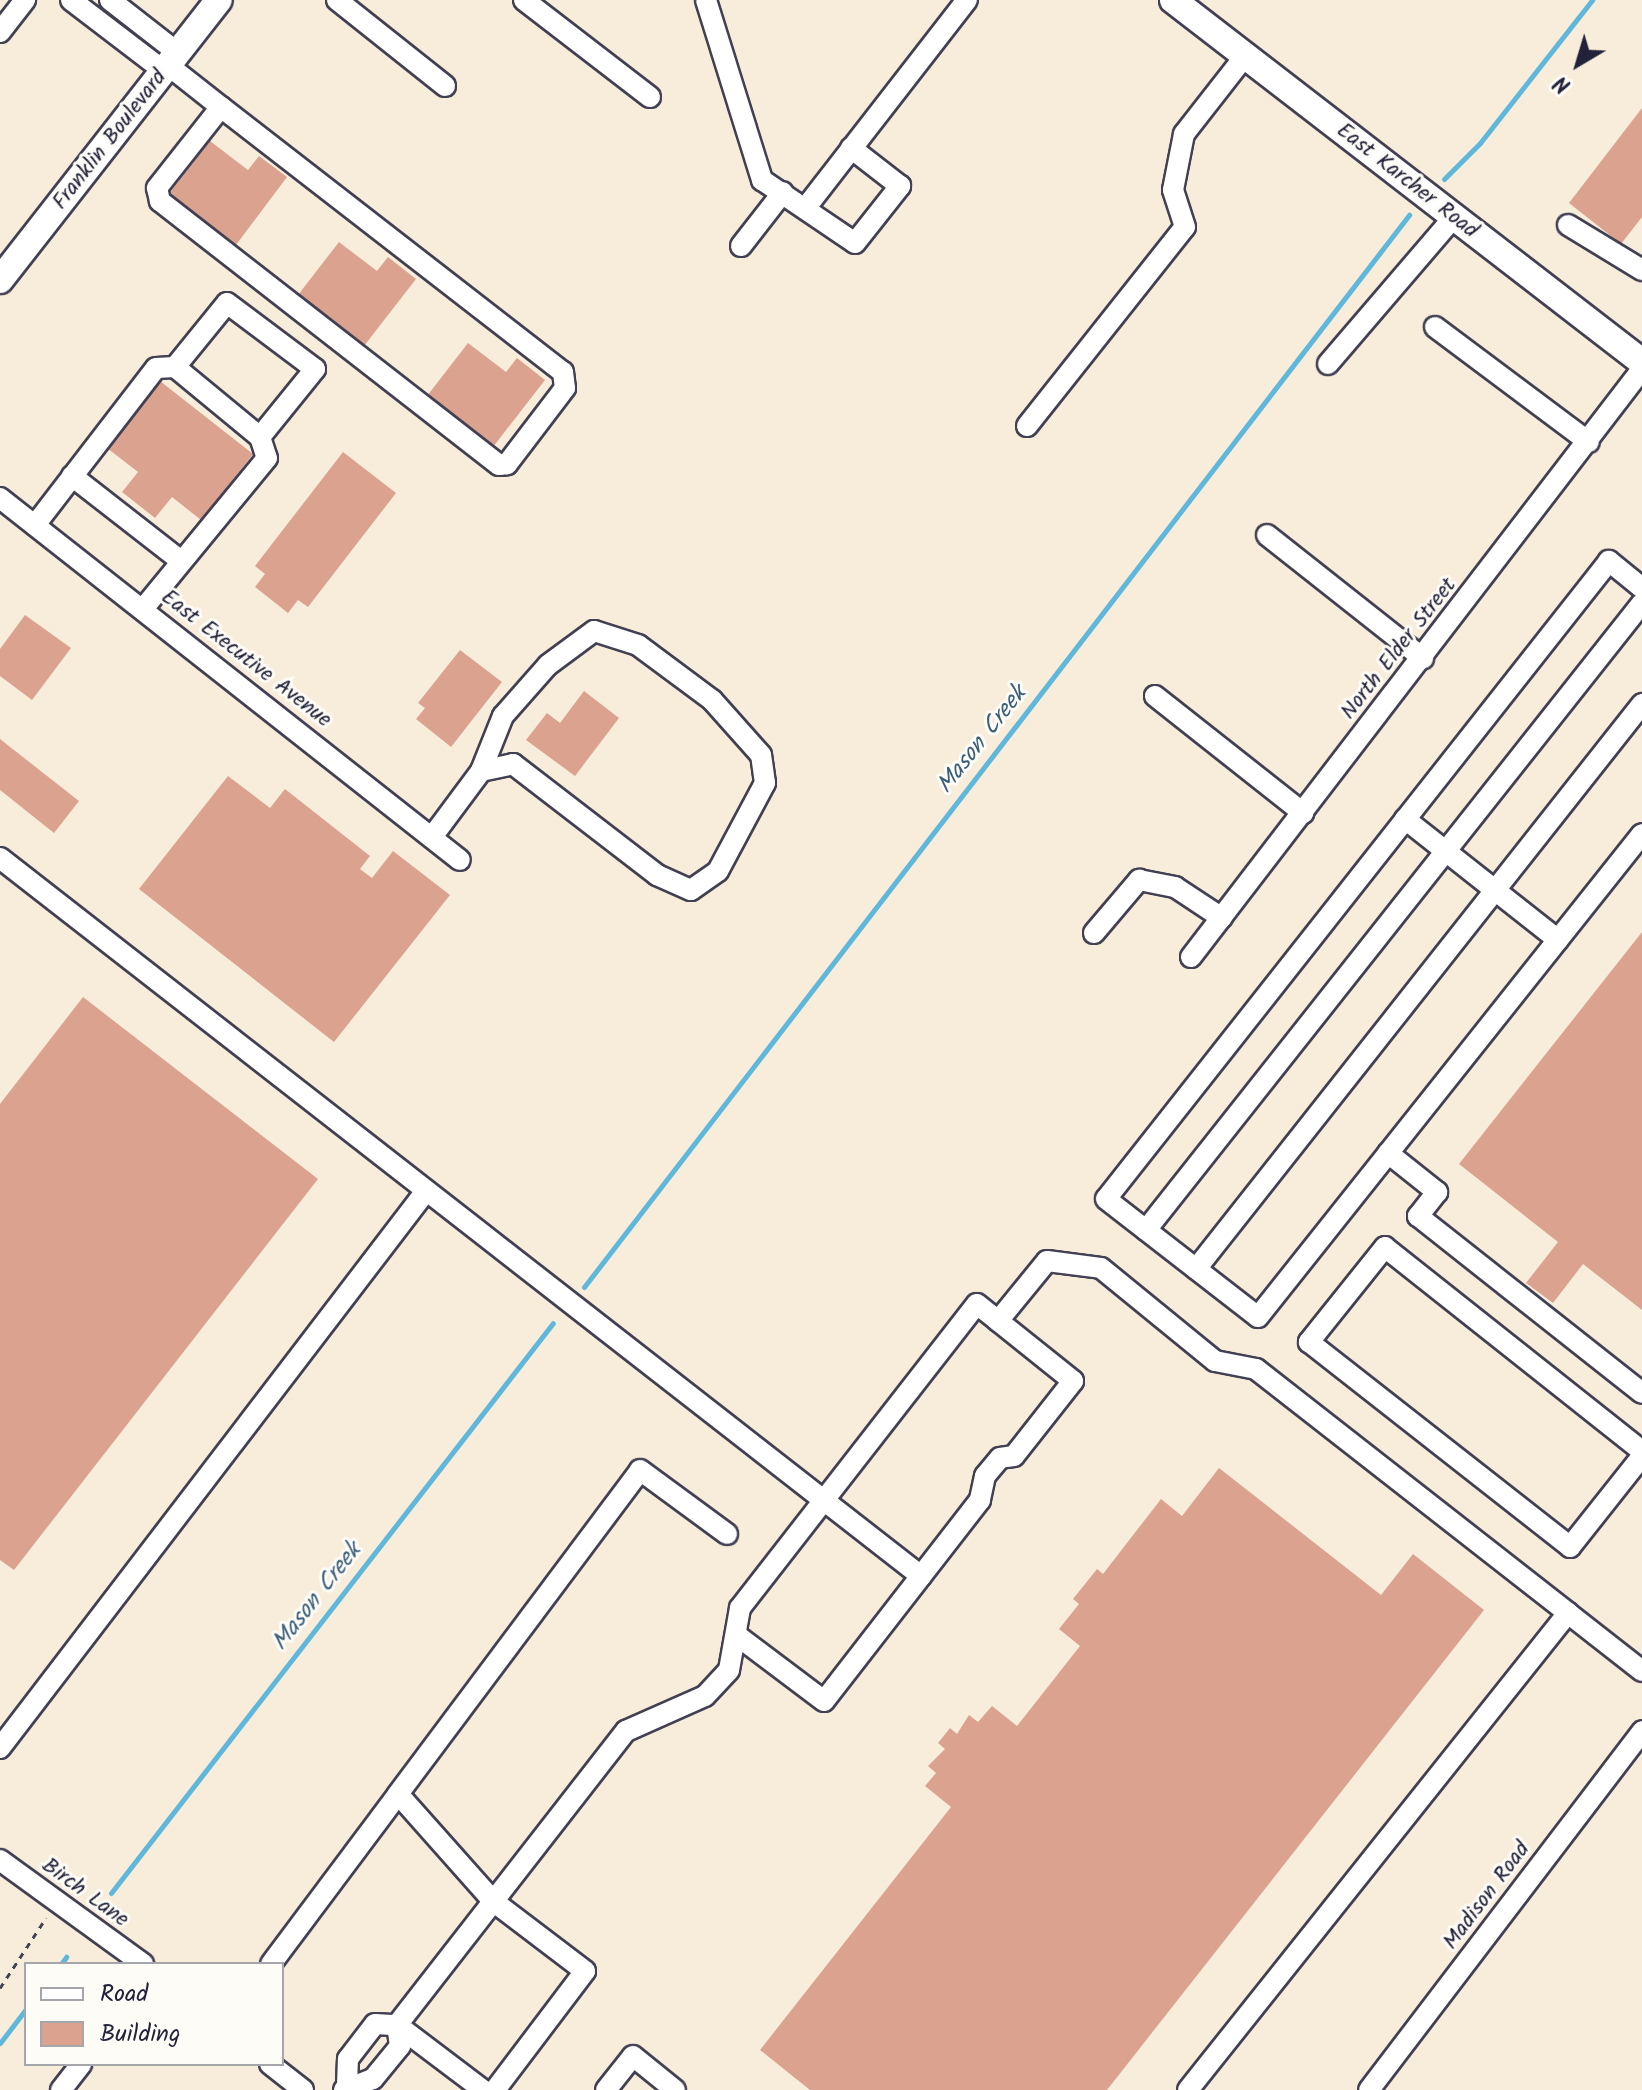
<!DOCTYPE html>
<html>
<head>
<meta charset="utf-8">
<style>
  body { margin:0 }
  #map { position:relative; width:1642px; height:2090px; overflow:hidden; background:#f8eddb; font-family:Kalam,sans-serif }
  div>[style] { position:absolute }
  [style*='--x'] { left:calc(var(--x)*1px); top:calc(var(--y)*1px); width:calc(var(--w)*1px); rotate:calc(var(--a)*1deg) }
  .stream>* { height:5px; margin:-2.5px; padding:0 2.5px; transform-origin:2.5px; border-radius:2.5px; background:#5fb7dc }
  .building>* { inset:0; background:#dba38f }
  .path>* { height:3px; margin-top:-1.5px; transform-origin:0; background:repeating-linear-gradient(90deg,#424053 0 6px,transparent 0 12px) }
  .roads { filter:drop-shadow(2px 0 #424053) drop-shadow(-2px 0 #424053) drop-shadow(0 2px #424053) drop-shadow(0 -2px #424053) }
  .minor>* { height:20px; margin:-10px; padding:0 10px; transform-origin:10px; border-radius:10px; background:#fff }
  .major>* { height:26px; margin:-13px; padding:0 13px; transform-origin:13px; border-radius:13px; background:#fff }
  span { translate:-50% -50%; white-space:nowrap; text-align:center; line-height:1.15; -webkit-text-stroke:6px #fdfcf7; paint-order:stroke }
  .street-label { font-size:22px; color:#22223b }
  .water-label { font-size:24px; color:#3a5e7b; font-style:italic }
  .legend { position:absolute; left:24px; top:1962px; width:260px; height:104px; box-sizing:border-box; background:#fdfcf7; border:2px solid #a5a5ac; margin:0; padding:10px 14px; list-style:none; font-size:24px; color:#22223b }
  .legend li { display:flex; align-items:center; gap:16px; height:40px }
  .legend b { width:40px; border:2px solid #a5a5ac }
  .north { position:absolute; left:1538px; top:24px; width:80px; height:80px; -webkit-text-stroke:6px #fdfcf7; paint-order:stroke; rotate:218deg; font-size:22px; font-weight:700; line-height:32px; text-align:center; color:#22223b }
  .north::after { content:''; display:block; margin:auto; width:28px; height:36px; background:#22223b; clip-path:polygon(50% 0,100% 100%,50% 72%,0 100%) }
</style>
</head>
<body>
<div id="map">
  <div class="stream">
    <i style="--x:1444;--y:179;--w:51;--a:-45"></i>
    <i style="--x:1480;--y:143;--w:182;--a:-51.9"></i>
    <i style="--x:584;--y:1287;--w:1353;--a:-52.42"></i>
    <i style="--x:111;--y:1893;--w:721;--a:-52.21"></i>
    <i style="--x:61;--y:1964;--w:9;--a:-54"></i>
    <i style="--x:0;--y:2043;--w:43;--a:-52.6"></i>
  </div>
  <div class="building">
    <i style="clip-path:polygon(1642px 108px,1642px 217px,1621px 244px,1569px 203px)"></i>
    <i style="clip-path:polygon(210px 141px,248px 170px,259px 156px,287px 177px,236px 245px,169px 194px)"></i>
    <i style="clip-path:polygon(339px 242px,377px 271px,388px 257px,416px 279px,364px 346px,298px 295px)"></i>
    <i style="clip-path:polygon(468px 343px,506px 372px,517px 358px,545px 380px,493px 447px,427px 396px)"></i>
    <i style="clip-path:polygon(160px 381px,253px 454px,201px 520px,172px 497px,155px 518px,122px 492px,138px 472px,107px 448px)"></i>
    <i style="clip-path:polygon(343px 452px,396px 493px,308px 607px,298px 600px,288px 613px,255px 587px,265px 574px,255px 566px)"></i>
    <i style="clip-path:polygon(25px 615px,71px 648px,32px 700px,0 676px,0 649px)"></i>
    <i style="clip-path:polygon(460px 650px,502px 682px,451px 747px,416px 719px,425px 708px,418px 703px)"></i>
    <i style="clip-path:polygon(584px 691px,619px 718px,575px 776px,526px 740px,547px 713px,560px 723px)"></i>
    <i style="clip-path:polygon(0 739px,79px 801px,54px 833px,0 790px)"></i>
    <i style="clip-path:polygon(228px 776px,270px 808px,285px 789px,370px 856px,360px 869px,372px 878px,393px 851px,450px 895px,334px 1042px,139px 889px)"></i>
    <i style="clip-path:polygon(1642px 932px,1642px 1310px,1583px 1264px,1553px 1303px,1526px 1283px,1558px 1242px,1459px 1164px)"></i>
    <i style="clip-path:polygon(83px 997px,318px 1179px,14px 1570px,0 1560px,0 1104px)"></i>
    <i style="clip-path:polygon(1219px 1468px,1381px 1595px,1413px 1554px,1484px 1610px,1107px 2090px,810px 2090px,760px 2050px,951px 1807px,925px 1786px,936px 1773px,928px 1766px,945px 1749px,938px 1743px,950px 1728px,957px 1734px,969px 1715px,978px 1722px,992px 1706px,1017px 1726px,1080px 1646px,1059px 1629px,1079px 1604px,1073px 1599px,1097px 1569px,1103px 1574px,1161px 1499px,1182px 1516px)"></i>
  </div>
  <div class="path">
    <i style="--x:0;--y:1988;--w:84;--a:-56.7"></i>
  </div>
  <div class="roads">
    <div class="minor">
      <i style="--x:71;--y:0;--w:117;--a:37.4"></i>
      <i style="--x:110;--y:0;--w:86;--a:37.9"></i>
      <i style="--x:337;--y:0;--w:138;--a:38.5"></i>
      <i style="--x:524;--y:0;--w:159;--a:37.6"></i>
      <i style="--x:706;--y:0;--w:189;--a:72.7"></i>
      <i style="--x:762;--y:180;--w:112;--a:34.1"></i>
      <i style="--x:855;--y:243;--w:73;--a:-51.7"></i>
      <i style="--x:900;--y:186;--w:62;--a:-142.2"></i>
      <i style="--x:0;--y:32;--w:41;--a:-52"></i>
      <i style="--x:169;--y:66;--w:66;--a:38.3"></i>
      <i style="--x:221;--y:107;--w:433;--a:37.8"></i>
      <i style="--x:563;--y:372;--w:16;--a:83"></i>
      <i style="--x:565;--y:388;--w:96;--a:127.3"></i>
      <i style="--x:507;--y:464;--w:8;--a:173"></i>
      <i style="--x:499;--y:465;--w:430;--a:-142.1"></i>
      <i style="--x:160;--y:201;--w:13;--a:-103"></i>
      <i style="--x:157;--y:188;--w:103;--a:-51.7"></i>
      <i style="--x:807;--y:206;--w:261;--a:-52.2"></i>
      <i style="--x:1568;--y:225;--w:87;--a:31.3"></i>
      <i style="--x:741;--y:246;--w:68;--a:-52.1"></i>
      <i style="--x:1435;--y:327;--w:192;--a:36.8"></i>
      <i style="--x:1328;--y:364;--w:194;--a:-49.4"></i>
      <i style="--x:175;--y:367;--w:110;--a:39.5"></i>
      <i style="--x:1027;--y:426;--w:254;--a:-51.6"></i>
      <i style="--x:1185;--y:227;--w:39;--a:-108"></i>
      <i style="--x:1173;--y:190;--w:57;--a:-78.9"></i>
      <i style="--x:1184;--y:134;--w:99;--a:-52"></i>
      <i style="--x:72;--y:476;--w:138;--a:37.9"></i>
      <i style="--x:0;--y:498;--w:585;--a:38.2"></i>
      <i style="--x:35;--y:525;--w:198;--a:-52.4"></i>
      <i style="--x:156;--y:368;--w:19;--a:-3"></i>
      <i style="--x:175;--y:367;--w:82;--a:-50.9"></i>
      <i style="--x:227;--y:303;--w:110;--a:36.9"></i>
      <i style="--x:315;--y:369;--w:87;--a:129"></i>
      <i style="--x:260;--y:437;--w:22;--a:72"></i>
      <i style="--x:267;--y:458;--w:195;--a:129.4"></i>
      <i style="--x:1267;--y:535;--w:199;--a:38.3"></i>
      <i style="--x:1642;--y:588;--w:43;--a:-140.7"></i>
      <i style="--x:1609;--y:561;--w:812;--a:128.25"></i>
      <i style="--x:1106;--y:1199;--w:192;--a:37.8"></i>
      <i style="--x:1258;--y:1317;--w:617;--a:-51.51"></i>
      <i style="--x:1155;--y:696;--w:189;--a:38.3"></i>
      <i style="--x:1405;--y:819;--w:195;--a:38.3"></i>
      <i style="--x:432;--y:837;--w:82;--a:-53.4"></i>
      <i style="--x:481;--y:771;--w:33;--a:-12"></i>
      <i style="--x:513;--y:764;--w:182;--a:37.6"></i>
      <i style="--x:657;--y:875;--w:37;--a:24"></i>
      <i style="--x:691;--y:890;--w:33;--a:-35"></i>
      <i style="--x:718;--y:871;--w:100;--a:-61.9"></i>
      <i style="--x:765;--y:783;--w:28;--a:-98"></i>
      <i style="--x:761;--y:755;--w:74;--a:-131.7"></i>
      <i style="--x:712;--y:700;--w:92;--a:-143.4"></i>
      <i style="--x:638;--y:645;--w:46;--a:-162.3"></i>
      <i style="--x:594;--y:631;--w:57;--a:143.5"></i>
      <i style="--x:548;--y:665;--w:68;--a:131.4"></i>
      <i style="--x:503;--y:716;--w:59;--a:111.8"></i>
      <i style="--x:0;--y:858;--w:1168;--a:37.94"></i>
      <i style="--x:1094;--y:933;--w:70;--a:-49.7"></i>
      <i style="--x:1139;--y:880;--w:37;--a:11"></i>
      <i style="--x:1175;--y:887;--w:56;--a:33.4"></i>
      <i style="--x:1191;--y:957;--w:741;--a:-52.51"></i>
      <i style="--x:1388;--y:1153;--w:63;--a:38.5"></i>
      <i style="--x:1437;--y:1192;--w:31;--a:128"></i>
      <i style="--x:1418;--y:1216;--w:285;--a:38.3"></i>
      <i style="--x:1146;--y:1230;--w:799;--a:-51.65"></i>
      <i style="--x:1196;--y:1269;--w:720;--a:-51.71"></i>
      <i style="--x:998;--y:1321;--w:77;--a:-50.8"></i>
      <i style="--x:1047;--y:1261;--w:54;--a:7.4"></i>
      <i style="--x:1101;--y:1268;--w:147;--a:39.2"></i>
      <i style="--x:1215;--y:1361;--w:42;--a:11"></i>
      <i style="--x:1256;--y:1369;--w:396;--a:38"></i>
      <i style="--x:1642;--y:1451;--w:328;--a:-141.6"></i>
      <i style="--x:1385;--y:1247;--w:122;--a:128.7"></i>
      <i style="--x:1309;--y:1342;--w:332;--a:38.1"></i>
      <i style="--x:1570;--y:1547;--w:116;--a:-51.6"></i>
      <i style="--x:0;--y:1748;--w:701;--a:-52.59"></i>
      <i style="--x:0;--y:1860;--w:177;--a:36"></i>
      <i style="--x:271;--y:1964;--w:212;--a:-53.2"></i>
      <i style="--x:270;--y:2064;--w:42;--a:38.2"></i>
      <i style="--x:347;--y:2086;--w:27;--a:-88"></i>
      <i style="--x:348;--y:2059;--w:44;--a:-52.4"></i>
      <i style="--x:375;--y:2024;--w:22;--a:3"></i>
      <i style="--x:397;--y:2025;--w:108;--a:37.1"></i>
      <i style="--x:61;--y:2090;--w:33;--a:-52"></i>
      <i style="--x:344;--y:2090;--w:31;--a:-21"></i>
      <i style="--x:373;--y:2079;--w:43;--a:-50.7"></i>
      <i style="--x:400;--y:2046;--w:21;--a:-98"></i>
      <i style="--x:397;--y:2025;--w:373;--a:-52.1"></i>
      <i style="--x:626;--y:1731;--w:86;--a:-23.9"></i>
      <i style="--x:705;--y:1696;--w:35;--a:-47"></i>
      <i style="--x:729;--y:1670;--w:63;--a:-79.9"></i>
      <i style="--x:740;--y:1608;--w:385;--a:-52.1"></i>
      <i style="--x:977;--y:1304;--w:123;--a:38.7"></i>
      <i style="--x:1073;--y:1381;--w:95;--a:128.2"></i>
      <i style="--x:1014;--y:1456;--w:14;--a:172"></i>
      <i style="--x:1000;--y:1458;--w:23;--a:130"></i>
      <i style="--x:985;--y:1476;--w:25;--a:102"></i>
      <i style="--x:980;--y:1500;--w:254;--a:127.8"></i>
      <i style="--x:824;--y:1701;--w:106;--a:-143"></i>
      <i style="--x:495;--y:2090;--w:149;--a:-52.9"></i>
      <i style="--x:585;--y:1971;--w:114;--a:-142.8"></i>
      <i style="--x:494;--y:1902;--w:144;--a:-131.6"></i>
      <i style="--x:398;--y:1794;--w:404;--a:-53.2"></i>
      <i style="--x:640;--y:1470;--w:108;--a:36.3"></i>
      <i style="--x:606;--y:2090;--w:43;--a:-51.5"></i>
      <i style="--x:633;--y:2056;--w:54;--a:39"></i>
      <i style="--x:1188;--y:2090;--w:610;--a:-51.46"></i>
      <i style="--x:1568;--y:1613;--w:94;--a:38.1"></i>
      <i style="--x:1369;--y:2090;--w:451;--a:-52.7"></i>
    </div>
    <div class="major">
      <i style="--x:1173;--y:0;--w:592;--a:37.66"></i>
      <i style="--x:0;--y:280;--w:355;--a:-52"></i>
    </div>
  </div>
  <div class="street-label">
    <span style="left:110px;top:140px;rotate:-52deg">Franklin Boulevard</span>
    <span style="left:1407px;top:181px;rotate:38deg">East Karcher Road</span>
    <span style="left:1399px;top:649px;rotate:-52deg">North Elder Street</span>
    <span style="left:246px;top:659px;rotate:38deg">East Executive Avenue</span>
    <span style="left:85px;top:1893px;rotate:36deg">Birch Lane</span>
    <span style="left:1487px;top:1896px;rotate:-53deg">Madison Road</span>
  </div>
  <div class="water-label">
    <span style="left:982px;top:740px;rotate:-52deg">Mason Creek</span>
    <span style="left:317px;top:1597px;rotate:-52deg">Mason Creek</span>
  </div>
  <ul class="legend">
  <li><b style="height:10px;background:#fff"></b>Road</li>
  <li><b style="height:22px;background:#dba38f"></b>Building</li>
  </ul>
  <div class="north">N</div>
</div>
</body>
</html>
